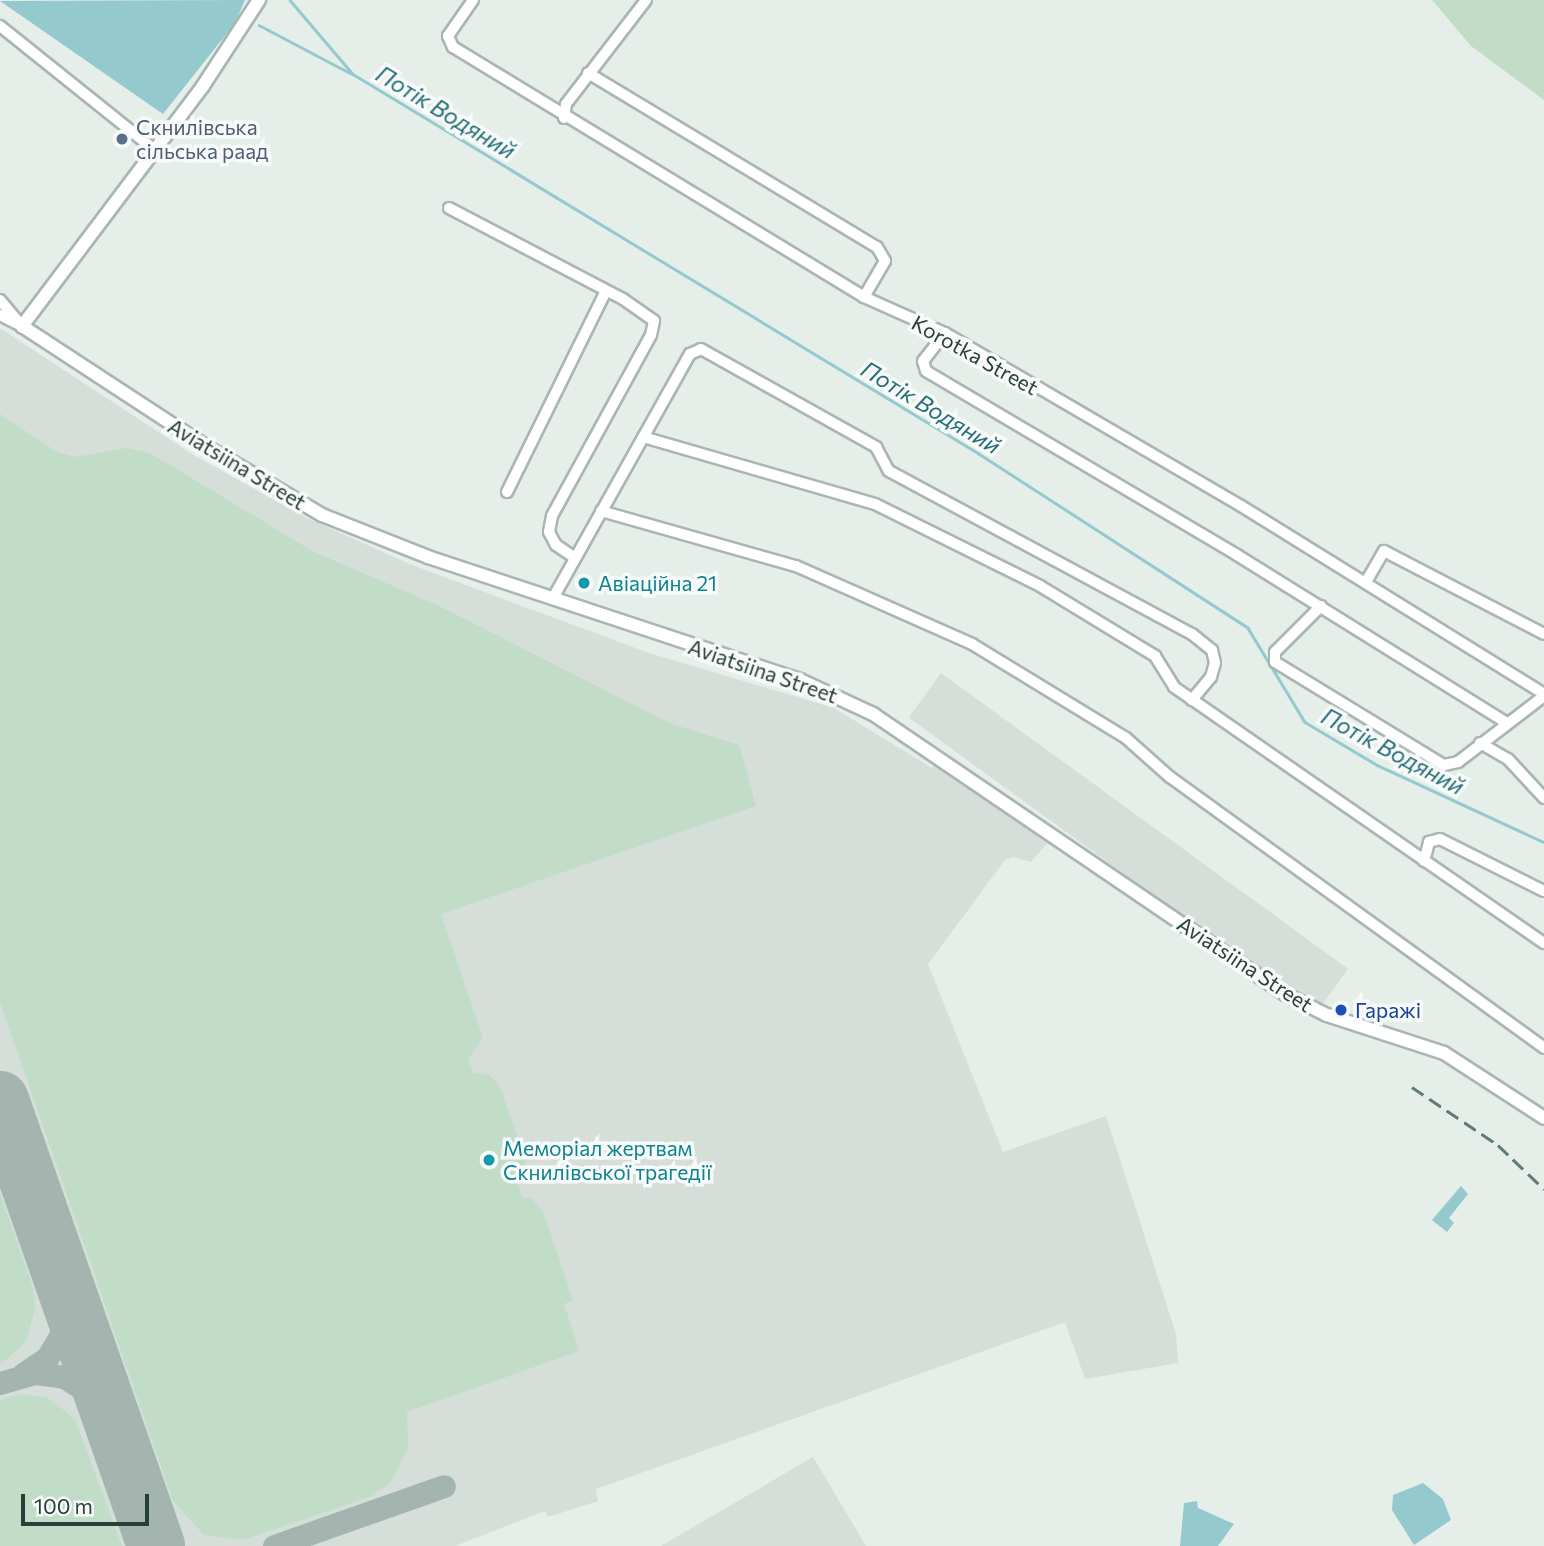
<!DOCTYPE html>
<html>
<head>
<meta charset="utf-8">
<style>
  body { margin:0 }
  #map { position:relative; width:1544px; height:1546px; overflow:hidden; background:#e6eeea; font-family:Commissioner,sans-serif }
  div>[style] { position:absolute }
  [style*='--x'] { left:calc(var(--x)*1px); top:calc(var(--y)*1px); width:calc(var(--w)*1px); rotate:calc(var(--a)*1deg) }
  .built>* { inset:0; background:#d5ded9; transform-origin:0 0 }
  .green>* { inset:0; background:#c1ddc7 }
  .water>* { inset:0; background:#94c9ce }
  .stream>* { height:2.5px; margin:-1.25px; padding:0 1.25px; transform-origin:1.25px; border-radius:1.25px; background:#94c9ce }
  .taxiway>* { height:23px; margin:-11.5px; padding:0 11.5px; transform-origin:11.5px; border-radius:11.5px; background:#a4b4ae }
  .runway>* { height:58px; margin:-29px; padding:0 29px; transform-origin:29px; border-radius:29px; background:#a4b4ae }
  .roads { filter:drop-shadow(2px 0 #a9b6b1) drop-shadow(-2px 0 #a9b6b1) drop-shadow(0 2px #a9b6b1) drop-shadow(0 -2px #a9b6b1) }
  .minor>* { height:10px; margin:-5px; padding:0 5px; transform-origin:5px; border-radius:5px; background:#fff }
  .tertiary>* { height:12px; margin:-6px; padding:0 6px; transform-origin:6px; border-radius:6px; background:#fff }
  .rail>* { height:2.5px; margin-top:-1.25px; transform-origin:0; background:repeating-linear-gradient(90deg,#617a72 0 14px,transparent 0 21px) }
  .dots>* { width:19px; height:19px; translate:-50% -50%; box-sizing:border-box; border:4px solid #f7faf8; border-radius:50% }
  span { translate:-50% -50%; white-space:nowrap; text-align:center; line-height:1.15; -webkit-text-stroke:7px #f7faf8; paint-order:stroke }
  .service-label { font-size:21px; color:#4e5e75 }
  .left { translate:0 -50%; text-align:left }
  .street-label { font-size:21px; color:#263f37 }
  .culture-label { font-size:21px; color:#0d838f }
  .transit-label { font-size:21px; color:#164399 }
  .water-label { font-size:23px; color:#246e77; font-style:italic }
  .scale { position:absolute; left:21px; top:1494px; width:128px; height:32px; box-sizing:border-box; border:4px solid #263f37; border-top:0; padding-left:9px; font-size:21px; line-height:24px; white-space:nowrap; color:#263f37; -webkit-text-stroke:5px #f7faf8; paint-order:stroke }
</style>
</head>
<body>
<div id="map">
  <div class="built">
    <i style="clip-path:polygon(0 328px,195px 456px,305px 517px,412px 565px,649px 653px,834px 708px,932px 768px,936px 765px,1049px 841px,1031px 862px,1013px 857px,1005px 860px,928px 964px,1003px 1152px,1106px 1116px,1176px 1334px,1178px 1363px,1085px 1379px,1065px 1322px,596px 1489px,598px 1501px,548px 1517px,545px 1511px,455px 1546px,0 1546px)"></i>
    <i style="left:941px;top:673px;width:503px;height:55px;rotate:36deg"></i>
    <i style="clip-path:polygon(813px 1457px,866px 1546px,661px 1546px)"></i>
  </div>
  <div class="green">
    <i style="clip-path:polygon(1432px 0,1544px 0,1544px 100px,1471px 46px)"></i>
    <i style="clip-path:polygon(0 414px,57px 452px,75px 457px,127px 448px,150px 453px,314px 552px,437px 605px,672px 724px,739px 745px,756px 806px,441px 914px,483px 1038px,468px 1059px,473px 1073px,490px 1075px,500px 1087px,525px 1159px,525px 1174px,517px 1181px,523px 1199px,530px 1197px,543px 1211px,573px 1300px,564px 1304px,579px 1351px,407px 1412px,408px 1449px,390px 1483px,372px 1496px,243px 1540px,204px 1535px,173px 1501px,0 1002px)"></i>
    <i style="clip-path:polygon(0 1193px,33px 1288px,35px 1309px,26px 1342px,0 1365px)"></i>
    <i style="clip-path:polygon(22px 1394px,48px 1398px,75px 1419px,122px 1546px,0 1546px,0 1400px)"></i>
  </div>
  <div class="water">
    <i style="clip-path:polygon(245px 0,235px 23px,163px 114px,0 1px)"></i>
    <i style="clip-path:polygon(1461px 1186px,1468px 1194px,1449px 1218px,1454px 1223px,1447px 1232px,1432px 1220px)"></i>
    <i style="clip-path:polygon(1423px 1483px,1443px 1499px,1451px 1520px,1414px 1545px,1392px 1510px,1393px 1495px)"></i>
    <i style="clip-path:polygon(1197px 1501px,1198px 1508px,1234px 1524px,1218px 1546px,1180px 1546px,1184px 1503px)"></i>
  </div>
  <div class="stream">
    <i style="--x:290;--y:0;--w:97;--a:49.6"></i>
    <i style="--x:353;--y:74;--w:731;--a:31.23"></i>
    <i style="--x:978;--y:453;--w:322;--a:32.9"></i>
    <i style="--x:1248;--y:628;--w:110;--a:58.8"></i>
    <i style="--x:1305;--y:722;--w:84;--a:30.8"></i>
    <i style="--x:1377;--y:765;--w:184;--a:24.8"></i>
    <i style="--x:259;--y:25;--w:103;--a:27.8"></i>
  </div>
  <div class="taxiway">
    <i style="--x:23;--y:1374;--w:29;--a:-34"></i>
    <i style="--x:47;--y:1358;--w:26;--a:-59"></i>
    <i style="--x:60;--y:1336;--w:32;--a:-76"></i>
    <i style="--x:68;--y:1305;--w:18;--a:-99"></i>
    <i style="--x:0;--y:1383;--w:37;--a:-16"></i>
    <i style="--x:36;--y:1373;--w:28;--a:8"></i>
    <i style="--x:64;--y:1377;--w:38;--a:32"></i>
    <i style="--x:96;--y:1397;--w:34;--a:58"></i>
    <i style="--x:145;--y:1515;--w:39;--a:52"></i>
    <i style="--x:274;--y:1546;--w:180;--a:-19.4"></i>
  </div>
  <div class="runway">
    <i style="--x:0;--y:1100;--w:472;--a:70.7"></i>
  </div>
  <div class="roads">
    <div class="minor">
      <i style="--x:473;--y:0;--w:44;--a:124.8"></i>
      <i style="--x:448;--y:36;--w:12;--a:66"></i>
      <i style="--x:453;--y:47;--w:481;--a:31.3"></i>
      <i style="--x:864;--y:297;--w:89;--a:24"></i>
      <i style="--x:945;--y:333;--w:343;--a:30.3"></i>
      <i style="--x:1241;--y:506;--w:357;--a:31.8"></i>
      <i style="--x:0;--y:26;--w:198;--a:38.7"></i>
      <i style="--x:588;--y:73;--w:337;--a:31.1"></i>
      <i style="--x:877;--y:247;--w:16;--a:60"></i>
      <i style="--x:885;--y:261;--w:42;--a:120.3"></i>
      <i style="--x:564;--y:118;--w:14;--a:-82"></i>
      <i style="--x:566;--y:104;--w:131;--a:-52.4"></i>
      <i style="--x:449;--y:208;--w:196;--a:27.6"></i>
      <i style="--x:623;--y:299;--w:38;--a:35"></i>
      <i style="--x:654;--y:321;--w:14;--a:102"></i>
      <i style="--x:651;--y:335;--w:206;--a:118.7"></i>
      <i style="--x:552;--y:516;--w:16;--a:101"></i>
      <i style="--x:549;--y:532;--w:15;--a:62"></i>
      <i style="--x:556;--y:545;--w:22;--a:34"></i>
      <i style="--x:0;--y:300;--w:34;--a:50"></i>
      <i style="--x:0;--y:315;--w:20;--a:27"></i>
      <i style="--x:945;--y:333;--w:36;--a:128"></i>
      <i style="--x:923;--y:361;--w:10;--a:73"></i>
      <i style="--x:926;--y:371;--w:361;--a:30.6"></i>
      <i style="--x:1237;--y:555;--w:316;--a:31.9"></i>
      <i style="--x:643;--y:437;--w:241;--a:16.1"></i>
      <i style="--x:875;--y:504;--w:184;--a:26.4"></i>
      <i style="--x:1040;--y:586;--w:135;--a:31.3"></i>
      <i style="--x:1155;--y:656;--w:36;--a:58"></i>
      <i style="--x:1174;--y:687;--w:450;--a:34.7"></i>
      <i style="--x:507;--y:492;--w:222;--a:-63.8"></i>
      <i style="--x:601;--y:511;--w:203;--a:15.8"></i>
      <i style="--x:796;--y:566;--w:193;--a:23.9"></i>
      <i style="--x:972;--y:644;--w:180;--a:31.4"></i>
      <i style="--x:1126;--y:738;--w:59;--a:41.6"></i>
      <i style="--x:1170;--y:777;--w:462;--a:35.9"></i>
      <i style="--x:1366;--y:582;--w:36;--a:-60"></i>
      <i style="--x:1384;--y:551;--w:180;--a:27.4"></i>
      <i style="--x:553;--y:598;--w:280;--a:-60.7"></i>
      <i style="--x:690;--y:354;--w:12;--a:-24"></i>
      <i style="--x:701;--y:349;--w:201;--a:29.2"></i>
      <i style="--x:876;--y:447;--w:27;--a:62"></i>
      <i style="--x:889;--y:471;--w:344;--a:28.3"></i>
      <i style="--x:1192;--y:634;--w:26;--a:39"></i>
      <i style="--x:1212;--y:650;--w:13;--a:77"></i>
      <i style="--x:1215;--y:663;--w:15;--a:106"></i>
      <i style="--x:1211;--y:677;--w:30;--a:130"></i>
      <i style="--x:1321;--y:606;--w:65;--a:135"></i>
      <i style="--x:1275;--y:652;--w:10;--a:90"></i>
      <i style="--x:1275;--y:662;--w:198;--a:31.4"></i>
      <i style="--x:1444;--y:765;--w:14;--a:-12"></i>
      <i style="--x:1458;--y:762;--w:108;--a:-37.5"></i>
      <i style="--x:1480;--y:743;--w:32;--a:30"></i>
      <i style="--x:1508;--y:759;--w:53;--a:47.3"></i>
      <i style="--x:1424;--y:861;--w:20;--a:-75"></i>
      <i style="--x:1429;--y:842;--w:11;--a:-15"></i>
      <i style="--x:1440;--y:839;--w:116;--a:26.6"></i>
    </div>
    <div class="tertiary">
      <i style="--x:259;--y:0;--w:103;--a:123.1"></i>
      <i style="--x:203;--y:86;--w:301;--a:127"></i>
      <i style="--x:22;--y:326;--w:221;--a:33.2"></i>
      <i style="--x:207;--y:447;--w:134;--a:30.6"></i>
      <i style="--x:322;--y:515;--w:114;--a:21.6"></i>
      <i style="--x:428;--y:557;--w:392;--a:18.3"></i>
      <i style="--x:800;--y:680;--w:81;--a:25"></i>
      <i style="--x:873;--y:714;--w:498;--a:34.2"></i>
      <i style="--x:1285;--y:994;--w:47;--a:26.6"></i>
      <i style="--x:1327;--y:1015;--w:123;--a:18"></i>
      <i style="--x:1444;--y:1053;--w:119;--a:33"></i>
    </div>
  </div>
  <div class="rail">
    <i style="--x:1412;--y:1087;--w:104;--a:34"></i>
    <i style="--x:1498;--y:1145;--w:64;--a:43.7"></i>
  </div>
  <div class="dots">
    <i style="left:122px;top:139px;background:#5c6f8a"></i>
    <i style="left:584px;top:583px;background:#0f9aa8"></i>
    <i style="left:1341px;top:1010px;background:#1a4fb4"></i>
    <i style="left:489px;top:1160px;background:#0f9aa8"></i>
  </div>
  <div class="service-label">
    <span class="left" style="left:136px;top:139px">Скнилівська<br>сільська раад</span>
  </div>
  <div class="street-label">
    <span style="left:975px;top:355px;rotate:29deg">Korotka Street</span>
    <span style="left:237px;top:464px;rotate:31deg">Aviatsiina Street</span>
    <span style="left:763px;top:671px;rotate:19deg">Aviatsiina Street</span>
    <span style="left:1245px;top:964px;rotate:33deg">Aviatsiina Street</span>
  </div>
  <div class="culture-label">
    <span class="left" style="left:598px;top:583px">Авіаційна 21</span>
    <span class="left" style="left:503px;top:1160px">Меморіал жертвам<br>Скнилівської трагедії</span>
  </div>
  <div class="transit-label">
    <span class="left" style="left:1355px;top:1010px">Гаражі</span>
  </div>
  <div class="water-label">
    <span style="left:446px;top:112px;rotate:31deg">Потік Водяний</span>
    <span style="left:931px;top:407px;rotate:31deg">Потік Водяний</span>
    <span style="left:1393px;top:751px;rotate:28deg">Потік Водяний</span>
  </div>
  <div class="scale">100 m</div>
</div>
</body>
</html>
